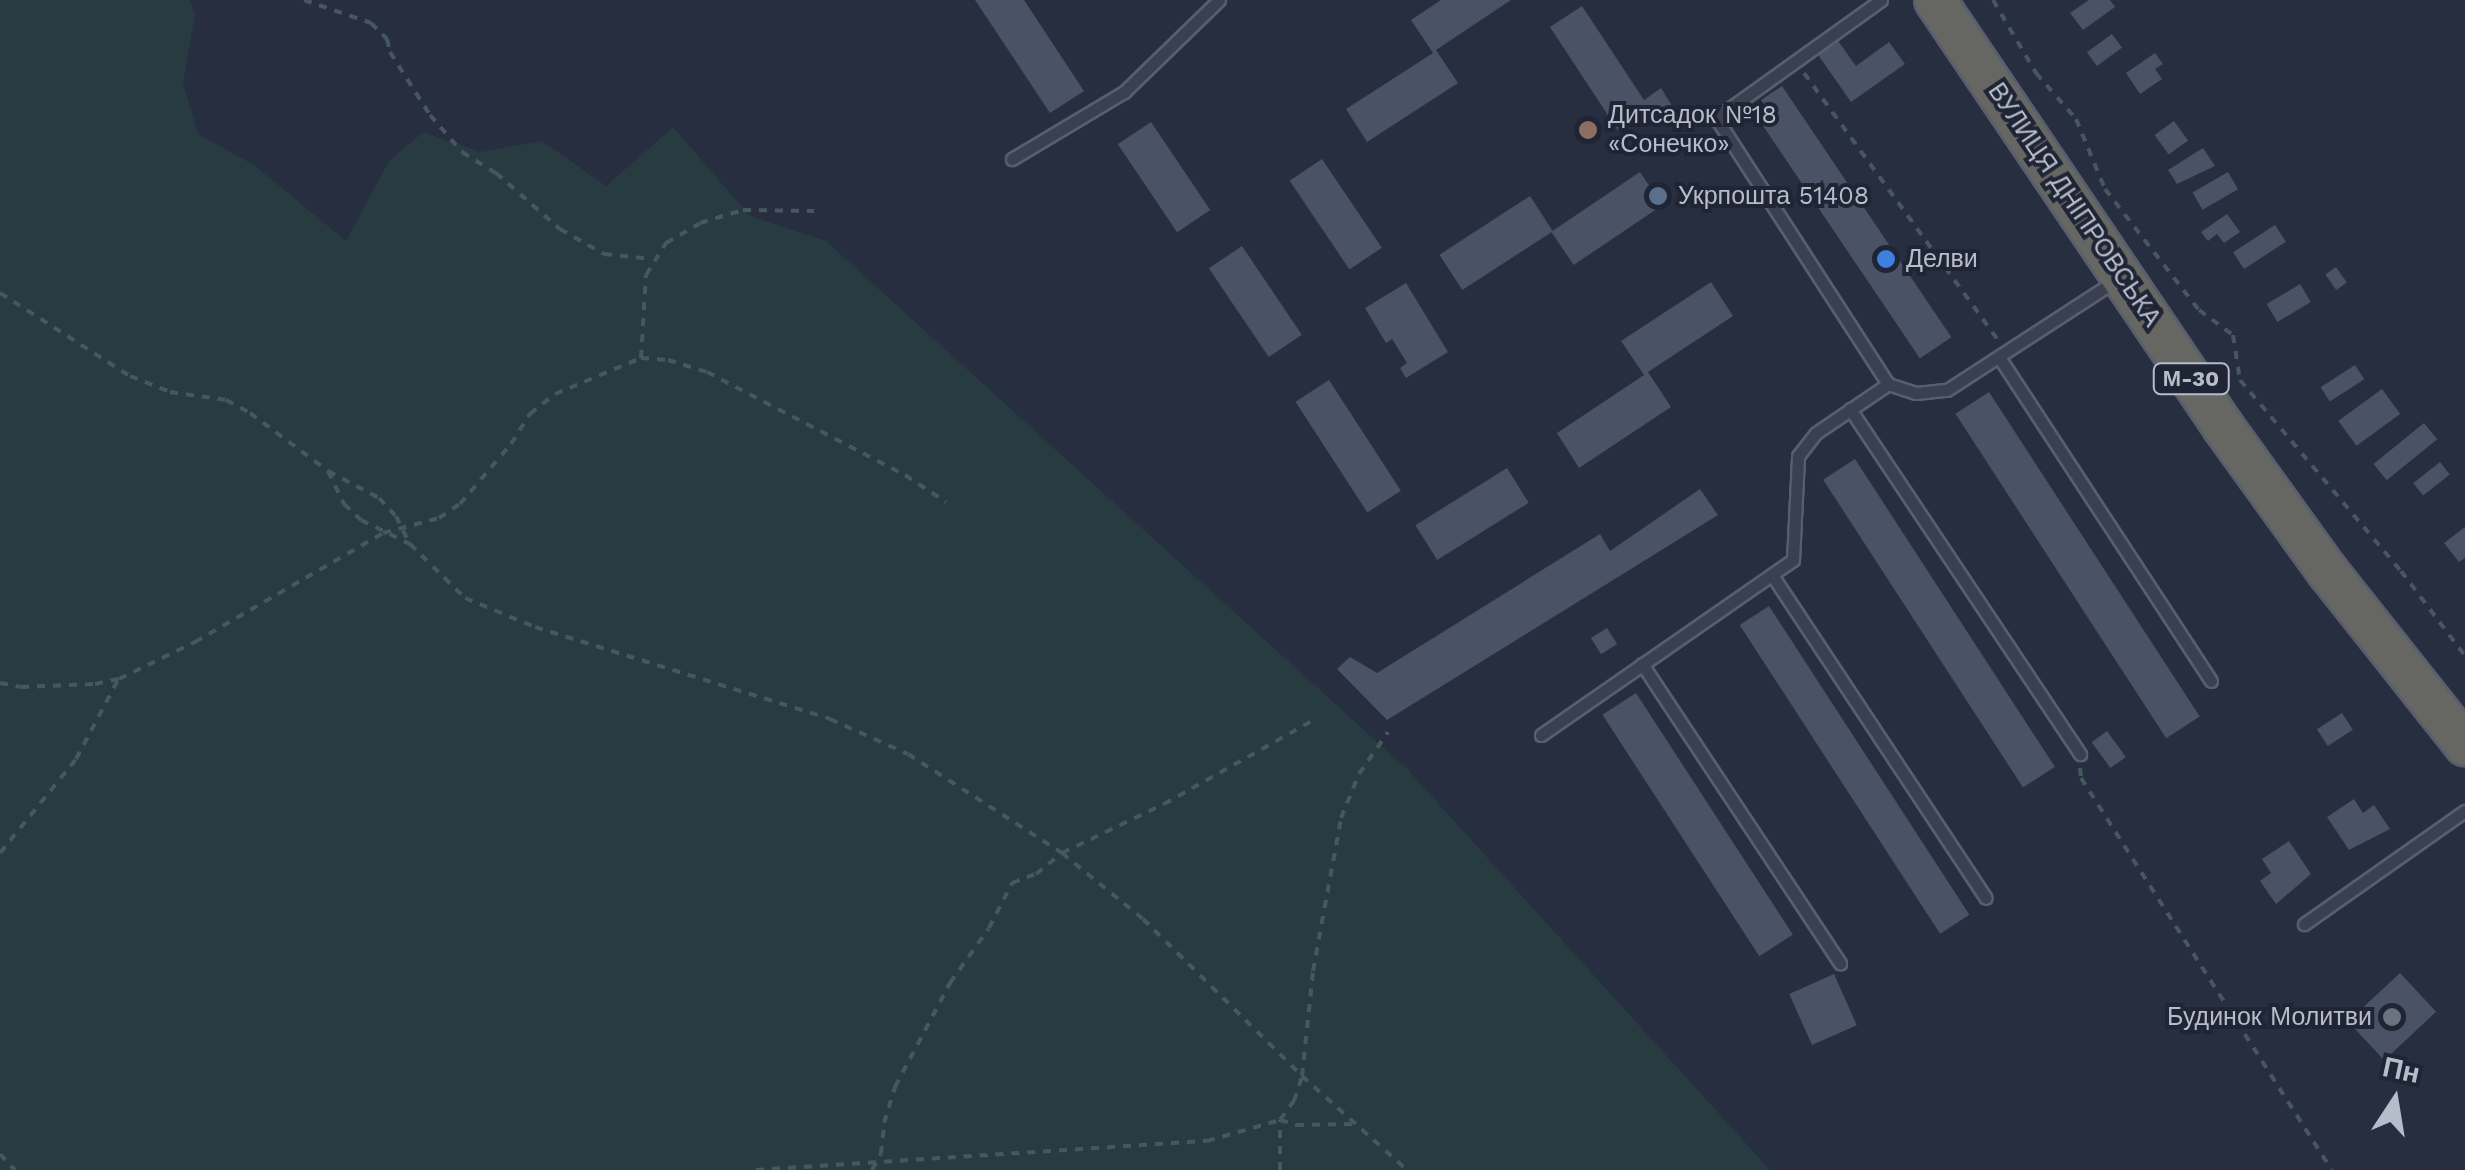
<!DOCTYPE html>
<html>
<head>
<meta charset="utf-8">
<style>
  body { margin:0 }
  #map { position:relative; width:2465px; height:1170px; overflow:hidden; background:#262e40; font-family:"Work Sans",sans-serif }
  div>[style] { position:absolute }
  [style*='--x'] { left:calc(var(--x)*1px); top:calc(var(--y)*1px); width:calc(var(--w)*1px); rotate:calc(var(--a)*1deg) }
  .green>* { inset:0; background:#283b41 }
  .building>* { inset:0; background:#4a5266; transform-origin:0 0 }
  .path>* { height:4px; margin-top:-2px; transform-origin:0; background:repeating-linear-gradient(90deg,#46585d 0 8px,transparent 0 16px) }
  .roads { filter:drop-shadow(2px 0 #585e6d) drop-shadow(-2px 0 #585e6d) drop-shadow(0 2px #585e6d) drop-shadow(0 -2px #585e6d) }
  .service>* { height:11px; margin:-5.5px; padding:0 5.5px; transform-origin:5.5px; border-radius:5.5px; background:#3a404f }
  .trunk>* { height:40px; margin:-20px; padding:0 20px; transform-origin:20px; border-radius:20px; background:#666663 }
  .dots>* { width:28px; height:28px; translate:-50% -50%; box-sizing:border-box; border:5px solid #1f2535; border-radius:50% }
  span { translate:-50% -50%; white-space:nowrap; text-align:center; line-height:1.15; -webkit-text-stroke:8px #1f2535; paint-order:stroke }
  .shield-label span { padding:2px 8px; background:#1f2535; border:2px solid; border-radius:8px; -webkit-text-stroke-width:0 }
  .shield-label { font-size:22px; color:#b6bcca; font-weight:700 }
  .poi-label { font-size:25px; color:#b6bcca }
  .left { translate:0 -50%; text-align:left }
  .right { translate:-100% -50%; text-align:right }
  .street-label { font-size:25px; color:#b6bcca }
  .north { position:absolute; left:2345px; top:1050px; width:100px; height:100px; -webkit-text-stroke:8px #1f2535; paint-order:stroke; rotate:12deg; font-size:28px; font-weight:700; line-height:40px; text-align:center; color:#b6bcca }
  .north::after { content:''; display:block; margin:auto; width:35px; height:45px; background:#b6bcca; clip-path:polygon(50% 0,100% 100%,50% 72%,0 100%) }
</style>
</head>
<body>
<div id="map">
  <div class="green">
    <i style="clip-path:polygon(0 0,190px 0,195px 15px,183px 83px,198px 134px,254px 165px,346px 241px,389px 161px,423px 132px,480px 152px,542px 141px,606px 186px,673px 127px,750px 216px,826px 241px,1408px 770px,1770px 1170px,0 1170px)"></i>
  </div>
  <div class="building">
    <i style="clip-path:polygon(975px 0,1024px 0,1084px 91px,1050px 113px)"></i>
    <i style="clip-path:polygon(1441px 0,1511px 0,1436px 50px,1458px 83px,1367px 142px,1346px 109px,1433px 53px,1411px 20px)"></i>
    <i style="clip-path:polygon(2089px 0,2110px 0,2115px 7px,2083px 30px,2070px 13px)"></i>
    <i style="clip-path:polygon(1582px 6px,1644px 100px,1661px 88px,1672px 106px,1645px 123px,1641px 117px,1619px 132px,1550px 27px)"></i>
    <i style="left:2112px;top:34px;width:17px;height:31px;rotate:54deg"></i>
    <i style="clip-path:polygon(1836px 38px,1856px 66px,1889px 42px,1905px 64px,1851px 102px,1816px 52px)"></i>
    <i style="clip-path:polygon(2155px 53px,2163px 64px,2155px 69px,2162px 79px,2140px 94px,2126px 73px)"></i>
    <i style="left:1782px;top:86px;width:303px;height:38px;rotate:56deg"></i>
    <i style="left:2174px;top:121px;width:24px;height:24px;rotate:54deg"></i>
    <i style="left:1151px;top:122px;width:106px;height:40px;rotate:56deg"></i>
    <i style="clip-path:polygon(2203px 148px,2215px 166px,2177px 184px,2168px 170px)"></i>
    <i style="left:1322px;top:159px;width:107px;height:39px;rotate:56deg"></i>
    <i style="left:1640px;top:172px;width:40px;height:107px;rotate:56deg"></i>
    <i style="left:2228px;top:172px;width:20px;height:41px;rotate:60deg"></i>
    <i style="left:1530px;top:196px;width:42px;height:108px;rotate:57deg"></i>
    <i style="clip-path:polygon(2227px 214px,2240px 232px,2224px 243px,2217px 234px,2208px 241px,2201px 232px)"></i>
    <i style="left:2275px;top:225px;width:20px;height:50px;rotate:57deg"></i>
    <i style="left:1242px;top:246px;width:107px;height:40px;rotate:56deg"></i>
    <i style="left:2336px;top:267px;width:19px;height:13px;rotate:55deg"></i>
    <i style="clip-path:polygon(1711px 282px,1733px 316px,1648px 372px,1671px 407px,1579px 468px,1557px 433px,1644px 375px,1621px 341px)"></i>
    <i style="clip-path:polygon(1406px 283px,1448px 352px,1406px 378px,1400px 368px,1407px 363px,1392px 339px,1386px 343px,1365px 308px)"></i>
    <i style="left:2300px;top:284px;width:21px;height:39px;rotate:59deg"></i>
    <i style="left:2355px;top:365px;width:17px;height:41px;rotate:57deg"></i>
    <i style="left:1329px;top:380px;width:132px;height:40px;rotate:57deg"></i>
    <i style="left:2382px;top:389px;width:31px;height:54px;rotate:54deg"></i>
    <i style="left:1989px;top:392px;width:387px;height:40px;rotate:57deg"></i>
    <i style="left:2424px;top:423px;width:21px;height:65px;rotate:51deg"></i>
    <i style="left:1855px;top:459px;width:367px;height:38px;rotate:57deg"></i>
    <i style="left:2440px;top:462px;width:16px;height:34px;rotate:52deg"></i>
    <i style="left:1507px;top:468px;width:41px;height:108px;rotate:58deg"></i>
    <i style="clip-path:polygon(1700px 489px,1718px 515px,1387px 720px,1337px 669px,1350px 657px,1377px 673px,1600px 534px,1610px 551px)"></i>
    <i style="clip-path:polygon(2465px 527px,2465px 558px,2459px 562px,2444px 543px)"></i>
    <i style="left:1769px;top:606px;width:368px;height:35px;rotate:57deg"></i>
    <i style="left:1607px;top:628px;width:19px;height:19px;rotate:58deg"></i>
    <i style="left:1636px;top:693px;width:288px;height:40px;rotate:57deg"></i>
    <i style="left:2342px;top:713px;width:20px;height:30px;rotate:57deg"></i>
    <i style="left:2107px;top:731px;width:32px;height:19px;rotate:54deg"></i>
    <i style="clip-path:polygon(2354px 799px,2363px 813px,2374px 805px,2390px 829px,2349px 850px,2327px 817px)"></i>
    <i style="clip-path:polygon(2289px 841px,2311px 874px,2276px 904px,2260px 881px,2271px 873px,2262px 859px)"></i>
    <i style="left:2400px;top:973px;width:53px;height:71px;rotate:47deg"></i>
    <i style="left:1834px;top:974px;width:56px;height:49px;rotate:66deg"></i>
  </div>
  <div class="path">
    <i style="--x:304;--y:0;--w:71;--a:18.9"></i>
    <i style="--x:371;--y:23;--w:23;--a:45"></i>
    <i style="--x:387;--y:39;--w:13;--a:77"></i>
    <i style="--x:390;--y:52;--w:75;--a:57.6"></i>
    <i style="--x:430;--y:115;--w:49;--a:49.1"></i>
    <i style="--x:462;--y:152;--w:40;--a:32"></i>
    <i style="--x:496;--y:173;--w:85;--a:41.2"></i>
    <i style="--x:560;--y:229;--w:51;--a:29.6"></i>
    <i style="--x:604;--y:254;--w:48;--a:5.9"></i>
    <i style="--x:1993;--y:0;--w:85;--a:59.5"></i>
    <i style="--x:2036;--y:73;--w:61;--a:49"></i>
    <i style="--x:2076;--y:119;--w:76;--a:67.5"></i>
    <i style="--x:2105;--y:189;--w:153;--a:52.2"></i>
    <i style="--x:2199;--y:310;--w:42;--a:36.3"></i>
    <i style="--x:2233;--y:335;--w:46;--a:81.2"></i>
    <i style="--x:2240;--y:380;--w:250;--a:49.9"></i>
    <i style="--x:2401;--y:571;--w:106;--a:53"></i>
    <i style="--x:1804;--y:73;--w:330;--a:54"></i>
    <i style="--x:0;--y:293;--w:154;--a:32.6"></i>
    <i style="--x:130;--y:376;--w:43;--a:21.8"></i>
    <i style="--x:170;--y:392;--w:57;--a:8.1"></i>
    <i style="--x:226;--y:400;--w:27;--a:28"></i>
    <i style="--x:250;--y:413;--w:97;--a:36.6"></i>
    <i style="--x:328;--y:471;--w:37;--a:64"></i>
    <i style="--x:344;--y:504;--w:23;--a:43"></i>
    <i style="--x:361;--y:520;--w:55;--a:26.1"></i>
    <i style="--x:410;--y:544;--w:77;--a:44.5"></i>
    <i style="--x:465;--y:598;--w:76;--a:22.5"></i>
    <i style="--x:535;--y:627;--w:309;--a:17.3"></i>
    <i style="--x:830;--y:719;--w:85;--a:24.2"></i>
    <i style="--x:908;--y:754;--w:183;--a:32.7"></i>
    <i style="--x:1062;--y:853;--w:113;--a:-25.7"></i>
    <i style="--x:1164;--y:804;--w:170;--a:-29.3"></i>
    <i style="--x:641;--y:358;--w:83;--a:-86.6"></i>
    <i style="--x:646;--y:275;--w:38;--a:-58"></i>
    <i style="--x:666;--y:243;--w:39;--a:-30"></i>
    <i style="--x:700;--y:223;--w:45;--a:-16.8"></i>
    <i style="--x:743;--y:210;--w:71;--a:0.8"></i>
    <i style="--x:328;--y:471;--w:58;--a:27.9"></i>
    <i style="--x:379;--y:498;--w:25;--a:47"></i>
    <i style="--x:396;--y:516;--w:28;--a:64"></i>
    <i style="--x:0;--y:683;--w:21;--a:11"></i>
    <i style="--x:21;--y:687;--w:74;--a:-2.3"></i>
    <i style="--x:95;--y:684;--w:25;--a:-12"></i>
    <i style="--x:119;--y:679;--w:85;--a:-26"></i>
    <i style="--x:195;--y:642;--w:217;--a:-30.1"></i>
    <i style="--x:383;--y:533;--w:58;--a:-15"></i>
    <i style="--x:439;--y:518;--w:25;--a:-34"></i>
    <i style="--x:460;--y:504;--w:79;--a:-49.6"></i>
    <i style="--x:511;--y:444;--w:36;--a:-58"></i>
    <i style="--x:530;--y:414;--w:32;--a:-39"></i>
    <i style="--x:555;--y:394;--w:93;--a:-22.7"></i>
    <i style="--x:641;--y:358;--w:27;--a:4"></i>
    <i style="--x:668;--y:360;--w:41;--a:17.1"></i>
    <i style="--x:707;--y:372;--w:223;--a:27.5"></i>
    <i style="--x:905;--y:475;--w:49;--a:33.4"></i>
    <i style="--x:2080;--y:768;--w:10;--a:84"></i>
    <i style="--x:2081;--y:778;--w:465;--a:57.4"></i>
    <i style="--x:0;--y:853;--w:121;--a:-51"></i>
    <i style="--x:76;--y:759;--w:89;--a:-62"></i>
    <i style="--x:0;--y:1154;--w:22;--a:47"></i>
    <i style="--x:756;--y:1170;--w:452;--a:-3.7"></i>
    <i style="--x:1207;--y:1141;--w:76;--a:-16"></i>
    <i style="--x:1280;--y:1120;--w:17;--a:17"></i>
    <i style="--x:1296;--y:1125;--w:58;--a:-1"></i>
    <i style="--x:872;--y:1170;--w:18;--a:-61"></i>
    <i style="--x:881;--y:1154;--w:31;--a:-84"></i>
    <i style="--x:884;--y:1123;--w:38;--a:-73"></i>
    <i style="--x:895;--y:1087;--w:118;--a:-62.1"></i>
    <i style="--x:950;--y:983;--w:67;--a:-54.7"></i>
    <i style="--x:989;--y:928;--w:51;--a:-62.9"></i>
    <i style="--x:1012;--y:883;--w:26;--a:-21"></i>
    <i style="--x:1036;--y:874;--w:33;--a:-39"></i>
    <i style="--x:1062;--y:853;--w:104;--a:39.2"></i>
    <i style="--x:1143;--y:919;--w:223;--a:44.6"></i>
    <i style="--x:1302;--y:1076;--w:141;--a:41.8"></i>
    <i style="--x:1280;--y:1170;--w:50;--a:-90"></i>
    <i style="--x:1280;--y:1120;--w:24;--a:-54"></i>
    <i style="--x:1294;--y:1101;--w:26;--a:-72"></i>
    <i style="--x:1302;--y:1076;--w:106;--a:-84"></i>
    <i style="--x:1313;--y:971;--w:156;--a:-79.6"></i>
    <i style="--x:1341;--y:818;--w:48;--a:-67.8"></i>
    <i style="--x:1359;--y:774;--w:51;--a:-55.4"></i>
  </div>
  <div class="roads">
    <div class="service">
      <i style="--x:1881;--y:0;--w:203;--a:144.4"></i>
      <i style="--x:1716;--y:118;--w:317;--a:57.1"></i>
      <i style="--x:1012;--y:159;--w:131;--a:-30.9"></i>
      <i style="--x:1124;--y:92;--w:132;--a:-44.1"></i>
      <i style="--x:1999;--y:357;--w:387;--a:56.8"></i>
      <i style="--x:1850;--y:409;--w:415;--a:56.3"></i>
      <i style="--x:1772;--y:575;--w:387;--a:56.5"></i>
      <i style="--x:1642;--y:664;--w:359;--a:56.5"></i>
      <i style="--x:1541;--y:735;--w:307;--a:-34.8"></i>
      <i style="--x:1793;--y:560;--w:104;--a:-87.2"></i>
      <i style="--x:1798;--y:456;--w:29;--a:-52"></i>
      <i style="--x:1816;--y:433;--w:87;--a:-34.2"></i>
      <i style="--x:1888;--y:384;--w:29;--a:18"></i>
      <i style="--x:1916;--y:393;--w:31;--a:-6"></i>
      <i style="--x:1947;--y:390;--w:200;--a:-33"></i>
      <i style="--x:2304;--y:924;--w:197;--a:-35.1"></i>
    </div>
    <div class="trunk">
      <i style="--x:1935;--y:0;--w:516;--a:55.97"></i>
      <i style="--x:2224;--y:428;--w:178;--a:54.2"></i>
      <i style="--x:2328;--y:572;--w:221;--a:51.6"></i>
    </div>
  </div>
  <div class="dots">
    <i style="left:1588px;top:130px;background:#8d6e63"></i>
    <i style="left:1658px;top:196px;background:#5c6f8a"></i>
    <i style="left:1886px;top:259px;background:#3f7fe0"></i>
    <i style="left:2392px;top:1017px;background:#6b7280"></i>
  </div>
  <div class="shield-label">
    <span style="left:2191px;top:379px">М-30</span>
  </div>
  <div class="poi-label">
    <span class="left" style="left:1608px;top:130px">Дитсадок №18<br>«Сонечко»</span>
    <span class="left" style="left:1678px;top:196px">Укрпошта 51408</span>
    <span class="left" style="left:1906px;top:259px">Делви</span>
    <span class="right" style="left:2372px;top:1017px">Будинок Молитви</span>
  </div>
  <div class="street-label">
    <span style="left:2074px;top:205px;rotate:56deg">ВУЛИЦЯ ДНІПРОВСЬКА</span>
  </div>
  <div class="north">Пн</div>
</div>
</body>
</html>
